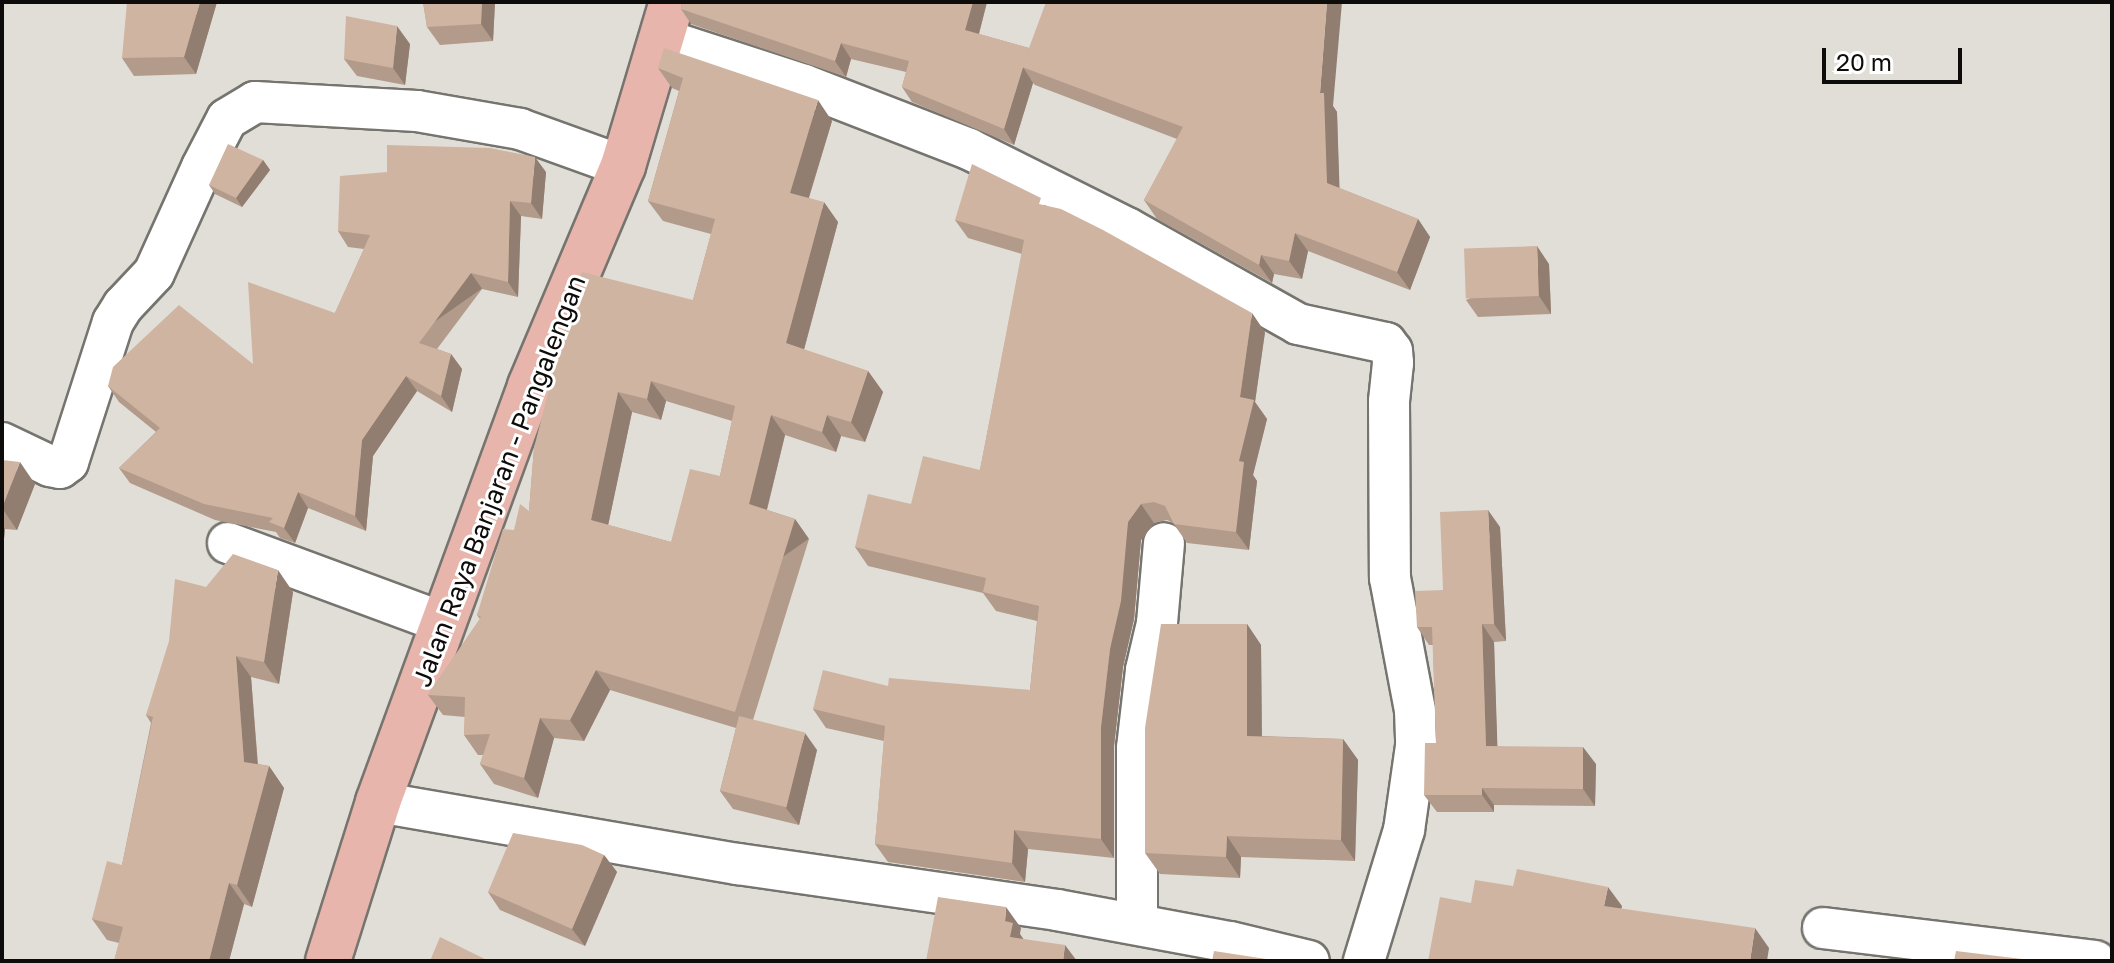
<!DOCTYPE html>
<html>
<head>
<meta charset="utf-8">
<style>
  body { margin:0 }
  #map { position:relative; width:2114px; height:963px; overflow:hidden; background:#e1ded8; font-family:"Golos Text",sans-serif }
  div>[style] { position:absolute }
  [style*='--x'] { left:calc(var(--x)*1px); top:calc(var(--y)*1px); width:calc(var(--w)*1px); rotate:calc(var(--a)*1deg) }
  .roads { filter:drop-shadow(2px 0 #76746e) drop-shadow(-2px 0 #76746e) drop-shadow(0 2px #76746e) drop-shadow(0 -2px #76746e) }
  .minor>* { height:40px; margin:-20px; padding:0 20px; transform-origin:20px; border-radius:20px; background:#fff }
  .primary>* { height:44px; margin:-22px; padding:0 22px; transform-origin:22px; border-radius:22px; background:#e8b5ac }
  .wall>* { inset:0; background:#b29b8a }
  .shaded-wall>* { inset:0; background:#917e71; transform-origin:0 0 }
  .building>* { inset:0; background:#cfb4a1; transform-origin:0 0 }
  span { translate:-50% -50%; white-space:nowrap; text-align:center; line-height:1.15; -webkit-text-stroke:6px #fff; paint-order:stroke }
  .street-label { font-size:26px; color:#0d0c0a }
  .frame { position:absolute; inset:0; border:4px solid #0d0c0a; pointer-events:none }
  .scale { position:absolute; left:1822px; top:48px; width:140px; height:36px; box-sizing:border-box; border:4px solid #0d0c0a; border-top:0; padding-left:10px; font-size:24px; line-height:28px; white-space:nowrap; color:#0d0c0a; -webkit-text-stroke:6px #fff; paint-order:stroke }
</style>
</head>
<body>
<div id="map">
  <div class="roads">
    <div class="minor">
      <i style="--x:662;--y:39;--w:149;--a:17.9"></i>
      <i style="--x:804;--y:85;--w:177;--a:21.2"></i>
      <i style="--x:969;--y:149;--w:177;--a:26.6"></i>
      <i style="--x:1127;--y:228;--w:196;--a:29.3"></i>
      <i style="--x:1298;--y:324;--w:90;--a:12.2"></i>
      <i style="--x:1386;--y:343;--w:10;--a:53"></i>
      <i style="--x:1392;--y:351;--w:12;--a:85"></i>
      <i style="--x:1393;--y:363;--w:38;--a:96"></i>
      <i style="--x:1389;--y:401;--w:177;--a:89.7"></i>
      <i style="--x:1390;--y:578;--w:134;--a:79.3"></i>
      <i style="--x:1415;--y:710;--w:36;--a:88"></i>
      <i style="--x:1416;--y:746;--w:85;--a:98.1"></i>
      <i style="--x:1404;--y:830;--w:137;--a:107"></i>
      <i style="--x:2;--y:443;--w:53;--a:25.6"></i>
      <i style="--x:50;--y:466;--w:10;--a:11"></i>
      <i style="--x:60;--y:468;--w:10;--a:-37"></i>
      <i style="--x:68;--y:462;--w:147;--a:-72.2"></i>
      <i style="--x:113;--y:322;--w:19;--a:-58"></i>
      <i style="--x:123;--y:306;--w:45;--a:-46.8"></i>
      <i style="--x:154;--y:273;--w:116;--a:-65.6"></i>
      <i style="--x:202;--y:167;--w:54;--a:-62.5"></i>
      <i style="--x:227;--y:119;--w:33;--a:-31"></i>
      <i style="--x:255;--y:102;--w:162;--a:3.2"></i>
      <i style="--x:417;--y:111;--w:105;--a:9.9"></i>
      <i style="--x:520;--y:129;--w:109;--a:19.8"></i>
      <i style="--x:228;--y:543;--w:230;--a:20.3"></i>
      <i style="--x:378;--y:802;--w:365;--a:9.8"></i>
      <i style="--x:738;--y:864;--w:322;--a:8.2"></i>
      <i style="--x:1057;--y:910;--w:176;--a:10.5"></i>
      <i style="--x:1230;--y:942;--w:81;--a:13.5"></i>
      <i style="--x:1137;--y:924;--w:176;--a:-90"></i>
      <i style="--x:1137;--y:748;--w:79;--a:-83.4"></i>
      <i style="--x:1146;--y:670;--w:48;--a:-76.8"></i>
      <i style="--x:1157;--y:623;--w:80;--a:-85"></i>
      <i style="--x:1823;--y:928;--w:274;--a:6.9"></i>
    </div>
    <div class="primary">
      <i style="--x:328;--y:961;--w:167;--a:-72.5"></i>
      <i style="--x:378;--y:802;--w:443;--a:-69.9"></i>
      <i style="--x:530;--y:386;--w:239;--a:-67.1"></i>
      <i style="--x:623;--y:166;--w:171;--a:-73.4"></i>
    </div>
  </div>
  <div class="wall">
    <i style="clip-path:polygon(217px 2px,196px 74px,134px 76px,122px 58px)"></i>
    <i style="clip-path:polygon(423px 2px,495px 2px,493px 41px,440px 45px,427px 27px)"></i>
    <i style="clip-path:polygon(682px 2px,987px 2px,979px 34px,1029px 48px,1333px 106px,1337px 112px,1339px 188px,1418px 219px,1430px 237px,1410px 290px,1308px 251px,1302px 279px,1274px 274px,1272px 283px,1157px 219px,1144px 200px,1177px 139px,1035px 85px,1033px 83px,1014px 145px,912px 102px,902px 87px,906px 72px,851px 59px,846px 77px,691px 24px,681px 9px)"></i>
    <i style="clip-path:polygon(1353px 2px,1379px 2px,1379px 4px)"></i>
    <i style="clip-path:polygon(410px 44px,405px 85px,357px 76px,344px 59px)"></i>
    <i style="clip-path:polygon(evenodd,658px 68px,832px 121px,809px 198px,838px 222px,804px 350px,868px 371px,883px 392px,865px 442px,841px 436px,836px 452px,785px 435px,767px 510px,795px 519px,809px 539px,753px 720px,817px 750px,799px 825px,733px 809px,720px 791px,736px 728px,610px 690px,584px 741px,554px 738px,538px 798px,494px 784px,480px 764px,483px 755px,478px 755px,464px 735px,465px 717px,443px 715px,428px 695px,480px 619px,477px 615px,514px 530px,529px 511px,534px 448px,693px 300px,711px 234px,663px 221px,648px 201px,679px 91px,672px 88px,658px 68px,666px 401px,732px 421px,720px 476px,671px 542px,608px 525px,632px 412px,661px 420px,666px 401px)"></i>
    <i style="clip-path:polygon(263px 160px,270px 170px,242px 207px,215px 194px,209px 185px)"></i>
    <i style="clip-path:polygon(546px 172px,542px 219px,521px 216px,518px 297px,482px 289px,437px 349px,451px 354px,462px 369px,452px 412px,417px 391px,373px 456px,366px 531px,308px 508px,295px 543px,280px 538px,276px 532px,215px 520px,130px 483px,119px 468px,156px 432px,119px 402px,108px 386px,253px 364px,335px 313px,364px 249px,348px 247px,338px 231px)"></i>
    <i style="clip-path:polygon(1045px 205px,1265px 332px,1255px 402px,1267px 419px,1253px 475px,1257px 481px,1249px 550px,1187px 543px,1173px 523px,1167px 520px,1154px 523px,1141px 540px,1134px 619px,1123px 667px,1114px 746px,1114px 858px,1028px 849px,1025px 882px,888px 862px,875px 844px,884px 741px,826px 728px,813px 709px,888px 686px,1030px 690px,1037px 621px,996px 611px,983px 593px,868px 566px,855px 547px,911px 504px,980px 470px,1022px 254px,968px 238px,955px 220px)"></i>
    <i style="clip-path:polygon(1549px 264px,1551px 314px,1478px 317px,1466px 300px)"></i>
    <i style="clip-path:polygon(2px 460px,35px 484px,17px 530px,5px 529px,2px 558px)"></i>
    <i style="clip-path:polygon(1500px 527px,1506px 641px,1494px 642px,1497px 746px,1596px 764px,1595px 806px,1494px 805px,1494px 812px,1437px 812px,1424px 795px,1436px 743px,1433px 645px,1429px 645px,1417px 627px,1443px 590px)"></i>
    <i style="clip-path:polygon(206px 587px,293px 592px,279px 684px,251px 677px,258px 764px,269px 766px,284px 788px,252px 907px,244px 904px,229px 961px,114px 961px,119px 943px,107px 940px,92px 919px,122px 865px,151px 723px,146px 715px)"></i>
    <i style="clip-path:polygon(1247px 624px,1261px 645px,1262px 736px,1343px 739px,1358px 760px,1355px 861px,1241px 857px,1240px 878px,1160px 874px,1145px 853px)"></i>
    <i style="clip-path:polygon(604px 855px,617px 872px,585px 946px,500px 910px,488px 892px)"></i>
  </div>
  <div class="shaded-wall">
    <i style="clip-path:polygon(200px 2px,217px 2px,196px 74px,184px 57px)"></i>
    <i style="clip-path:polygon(482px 2px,495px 2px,493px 41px,481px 24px)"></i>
    <i style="clip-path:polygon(973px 2px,987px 2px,976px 45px,965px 30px)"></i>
    <i style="clip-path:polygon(1327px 2px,1342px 2px,1333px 106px,1337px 112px,1340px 202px,1327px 183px,1320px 93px)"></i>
    <i style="clip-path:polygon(397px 26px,410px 44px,405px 85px,393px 68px)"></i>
    <i style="clip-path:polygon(841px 43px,851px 59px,846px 77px,835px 61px)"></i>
    <i style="clip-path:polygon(1023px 67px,1033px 83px,1014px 145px,1004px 129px)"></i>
    <i style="clip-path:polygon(818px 100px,832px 121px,804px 213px,790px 193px)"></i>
    <i style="clip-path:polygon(535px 157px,546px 172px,542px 219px,531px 203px)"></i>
    <i style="clip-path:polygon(263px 160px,270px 170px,242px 207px,236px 198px)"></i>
    <i style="clip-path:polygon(510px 201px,521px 216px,518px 297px,508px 282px)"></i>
    <i style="clip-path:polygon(824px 202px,838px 222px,800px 364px,786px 343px)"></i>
    <i style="clip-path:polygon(1418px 219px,1430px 237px,1410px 290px,1397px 272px)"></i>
    <i style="clip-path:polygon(1295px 233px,1308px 251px,1302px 279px,1289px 261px)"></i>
    <i style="clip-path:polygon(1537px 246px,1549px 264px,1551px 314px,1539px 296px)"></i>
    <i style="clip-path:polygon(1261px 255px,1274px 274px,1272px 283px,1259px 265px)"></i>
    <i style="left:471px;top:273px;width:19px;height:87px;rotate:55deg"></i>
    <i style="clip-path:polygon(1252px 313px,1265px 332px,1255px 402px,1267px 419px,1253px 475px,1257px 481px,1249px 550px,1236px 532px,1240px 397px)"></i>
    <i style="clip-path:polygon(451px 354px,462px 369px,452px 412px,441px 396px)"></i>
    <i style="clip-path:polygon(868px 371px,883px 392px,865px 442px,851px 422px)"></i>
    <i style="clip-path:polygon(406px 376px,417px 391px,373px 456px,366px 531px,355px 516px,362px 440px)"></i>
    <i style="clip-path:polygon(651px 381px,666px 401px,661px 420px,647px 399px)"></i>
    <i style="clip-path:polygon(618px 392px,632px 412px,605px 540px,591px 520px)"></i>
    <i style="clip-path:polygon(771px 415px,785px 435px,763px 525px,749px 504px)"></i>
    <i style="clip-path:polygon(827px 415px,841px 436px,836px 452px,822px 432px)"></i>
    <i style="clip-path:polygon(20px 462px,35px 484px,17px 530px,2px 508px)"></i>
    <i style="clip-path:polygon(298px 492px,308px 508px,295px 543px,284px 528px)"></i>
    <i style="clip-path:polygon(1141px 504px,1154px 523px,1141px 540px,1134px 619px,1123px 667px,1114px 746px,1114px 858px,1101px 839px,1101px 727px,1110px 649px,1128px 522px)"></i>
    <i style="clip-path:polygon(1488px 510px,1500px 527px,1506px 641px,1494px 624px)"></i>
    <i style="left:795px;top:519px;width:24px;height:202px;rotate:55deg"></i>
    <i style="clip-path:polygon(2px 525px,5px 529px,2px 558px)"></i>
    <i style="clip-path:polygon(278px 570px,293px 592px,279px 684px,264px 662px)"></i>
    <i style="clip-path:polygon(1247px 624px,1261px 645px,1262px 757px,1247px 736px)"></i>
    <i style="clip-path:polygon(1482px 624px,1494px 642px,1498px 764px,1486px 746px)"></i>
    <i style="clip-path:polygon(236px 656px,251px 677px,259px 783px,244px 762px)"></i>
    <i style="clip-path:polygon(596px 670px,610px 690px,584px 741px,570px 720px)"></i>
    <i style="clip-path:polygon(540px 718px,554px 738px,538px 798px,524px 778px)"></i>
    <i style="clip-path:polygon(805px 733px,817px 750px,799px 825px,786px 808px)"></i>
    <i style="clip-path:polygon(1343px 739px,1358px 760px,1355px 861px,1341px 840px)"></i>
    <i style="clip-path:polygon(1583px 747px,1596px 764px,1595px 806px,1583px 789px)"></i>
    <i style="clip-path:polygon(269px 766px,284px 788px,252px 907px,237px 885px)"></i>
    <i style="clip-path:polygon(1482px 788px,1494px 805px,1494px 812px,1482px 795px)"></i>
    <i style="clip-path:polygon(1014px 830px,1028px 849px,1025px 882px,1012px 863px)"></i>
    <i style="clip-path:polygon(1227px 836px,1241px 857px,1240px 878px,1226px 857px)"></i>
    <i style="clip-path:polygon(604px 855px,617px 872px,585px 946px,572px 929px)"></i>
    <i style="clip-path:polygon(229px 883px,244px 904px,229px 961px,209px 961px)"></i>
    <i style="clip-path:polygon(1608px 887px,1622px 906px,1618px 926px,1604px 906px)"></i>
    <i style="clip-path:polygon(1006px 907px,1021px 928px,1020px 934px,1027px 944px,1010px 937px,1005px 921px)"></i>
    <i style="clip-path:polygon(1755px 928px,1769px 948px,1767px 961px,1750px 961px)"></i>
    <i style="clip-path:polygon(1065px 945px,1077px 961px,1063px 961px)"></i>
  </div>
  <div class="building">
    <i style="clip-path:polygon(127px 2px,200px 2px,184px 57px,122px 58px)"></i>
    <i style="clip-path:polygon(423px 2px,482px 2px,481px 24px,427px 27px)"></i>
    <i style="clip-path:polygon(682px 2px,973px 2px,965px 30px,1029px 48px,1004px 129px,902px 87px,909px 61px,841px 43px,835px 61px,681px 9px)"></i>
    <i style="clip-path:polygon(1046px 2px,1327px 2px,1320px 93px,1324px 93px,1327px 183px,1418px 219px,1397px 272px,1295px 233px,1289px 261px,1261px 255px,1259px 265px,1144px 200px,1183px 127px,1022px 67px)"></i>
    <i style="clip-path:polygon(346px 16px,397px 26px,393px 68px,344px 59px)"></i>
    <i style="clip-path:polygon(evenodd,664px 48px,818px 100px,790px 193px,824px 202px,786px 343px,868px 371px,851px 422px,827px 415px,822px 432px,771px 415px,749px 504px,795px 519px,735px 712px,596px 670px,570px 720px,540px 718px,524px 778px,480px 764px,490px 734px,464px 735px,465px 697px,428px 695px,481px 617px,477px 615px,503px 529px,514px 530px,520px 504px,529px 511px,534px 448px,573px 295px,582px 272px,693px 300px,715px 219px,648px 201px,683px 78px,658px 68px,664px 48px,651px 381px,735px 406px,720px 476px,690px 469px,671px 542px,591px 520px,618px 392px,647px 399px,651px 381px)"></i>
    <i style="clip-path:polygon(228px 144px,263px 160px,236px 198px,209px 185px)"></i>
    <i style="clip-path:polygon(387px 145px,490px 148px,535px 157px,531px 203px,510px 201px,508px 282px,471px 273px,419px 343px,451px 354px,441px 396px,406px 376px,362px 440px,355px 516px,298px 492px,284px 528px,269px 522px,273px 518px,204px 504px,119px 468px,160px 428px,108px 386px,113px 367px,179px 305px,253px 364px,248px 282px,335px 313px,370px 235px,338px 231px,340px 176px,387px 172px)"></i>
    <i style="clip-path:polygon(972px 164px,1041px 198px,1039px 204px,1061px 209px,1103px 230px,1252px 313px,1240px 397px,1254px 400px,1239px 461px,1244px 462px,1236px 532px,1174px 524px,1165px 506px,1154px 502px,1141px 504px,1128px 522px,1121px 601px,1110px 649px,1101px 727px,1101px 839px,1014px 830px,1012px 863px,875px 844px,885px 726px,813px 709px,823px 670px,888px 686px,889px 678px,1030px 690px,1039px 606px,983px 592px,986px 578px,855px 547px,868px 494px,911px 504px,923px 456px,980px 470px,1024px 240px,955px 220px)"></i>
    <i style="left:1537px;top:246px;width:50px;height:73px;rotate:88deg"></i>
    <i style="clip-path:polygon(2px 460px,20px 462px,2px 508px)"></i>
    <i style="clip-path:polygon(1488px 510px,1494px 624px,1482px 624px,1486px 746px,1583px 747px,1583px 789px,1482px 788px,1482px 795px,1424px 795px,1425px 743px,1436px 743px,1432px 627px,1417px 627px,1415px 591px,1443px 590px,1440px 512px)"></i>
    <i style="clip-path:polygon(233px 554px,278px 570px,264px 662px,236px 656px,244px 762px,269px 766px,237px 885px,229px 883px,209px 961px,114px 961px,123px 927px,92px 919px,107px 861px,122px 865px,153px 717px,146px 715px,169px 641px,175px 579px,206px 587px)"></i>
    <i style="clip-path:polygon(1161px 624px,1247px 624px,1247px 736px,1343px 739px,1341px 840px,1227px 836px,1226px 857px,1145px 853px,1145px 728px)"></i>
    <i style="left:739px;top:716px;width:68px;height:77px;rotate:14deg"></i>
    <i style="clip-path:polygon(513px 833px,582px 845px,604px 855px,572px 929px,488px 892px)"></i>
    <i style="clip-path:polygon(1517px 869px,1608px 887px,1604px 906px,1755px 928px,1750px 961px,1428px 961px,1440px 897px,1471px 903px,1475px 880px,1513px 886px)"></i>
    <i style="clip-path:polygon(938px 897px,1006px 907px,1005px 921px,1013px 923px,1010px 937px,1065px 945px,1063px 961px,926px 961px)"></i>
    <i style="clip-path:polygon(440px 937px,489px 961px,430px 961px)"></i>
    <i style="clip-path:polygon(1214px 951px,1279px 961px,1212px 961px)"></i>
    <i style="clip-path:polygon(1956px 951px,2030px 960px,1954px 961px)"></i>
  </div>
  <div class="street-label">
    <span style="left:499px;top:481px;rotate:-69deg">Jalan Raya Banjaran - Pangalengan</span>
  </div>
  <div class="frame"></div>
  <div class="scale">20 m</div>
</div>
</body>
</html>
